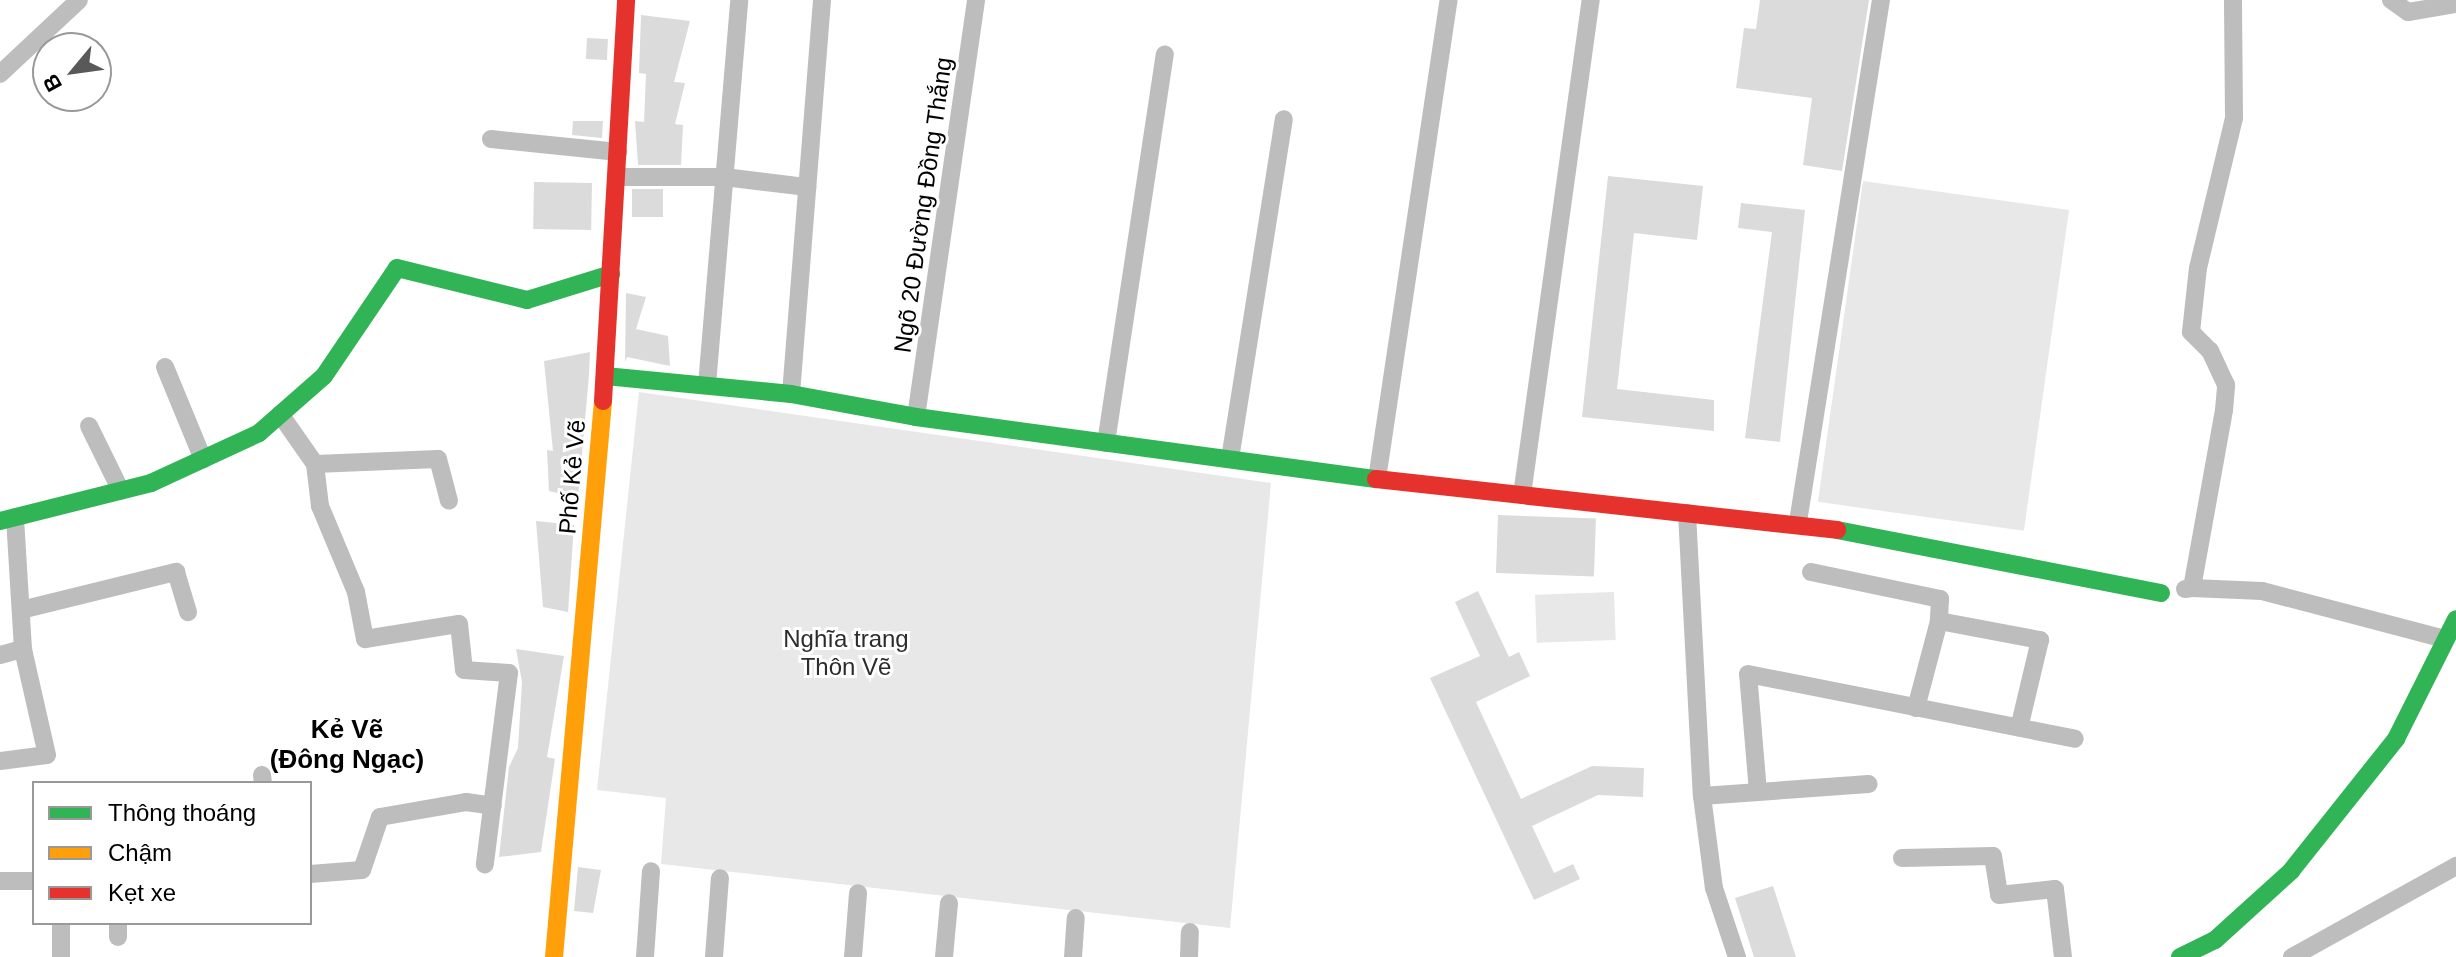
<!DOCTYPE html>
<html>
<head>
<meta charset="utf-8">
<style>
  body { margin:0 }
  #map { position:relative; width:2456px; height:957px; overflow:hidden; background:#fff; font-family:Helvetica,sans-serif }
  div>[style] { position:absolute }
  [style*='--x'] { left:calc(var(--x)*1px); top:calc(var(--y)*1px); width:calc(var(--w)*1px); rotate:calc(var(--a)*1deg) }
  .green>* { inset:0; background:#e8e8e8; transform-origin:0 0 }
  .building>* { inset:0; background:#dbdbdb; transform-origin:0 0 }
  .street>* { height:18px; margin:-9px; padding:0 9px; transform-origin:9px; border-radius:9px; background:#bdbdbd }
  .fast>* { height:18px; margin:-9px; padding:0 9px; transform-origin:9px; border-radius:9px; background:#30b455 }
  .slow>* { height:18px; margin:-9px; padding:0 9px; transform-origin:9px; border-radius:9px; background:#ff9f0a }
  .jam>* { height:18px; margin:-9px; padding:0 9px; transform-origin:9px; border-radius:9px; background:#e5322d }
  span { translate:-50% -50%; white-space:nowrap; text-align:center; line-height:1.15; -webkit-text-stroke:6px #fff; paint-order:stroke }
  .street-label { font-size:24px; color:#000 }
  .park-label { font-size:24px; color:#2c2c2c }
  .neighbourhood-label { font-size:26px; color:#000; font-weight:700 }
  .legend { position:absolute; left:32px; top:781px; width:280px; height:144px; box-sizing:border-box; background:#fff; border:2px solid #999; margin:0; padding:10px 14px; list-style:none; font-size:24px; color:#000 }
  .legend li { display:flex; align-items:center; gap:16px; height:40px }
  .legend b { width:40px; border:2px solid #999 }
  .north { position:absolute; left:32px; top:32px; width:80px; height:80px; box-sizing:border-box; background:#fff; border:2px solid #999; border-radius:50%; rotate:241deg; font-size:22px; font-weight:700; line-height:32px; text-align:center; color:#000 }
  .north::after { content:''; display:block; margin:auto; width:28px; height:36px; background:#595959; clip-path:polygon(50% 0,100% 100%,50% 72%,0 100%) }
</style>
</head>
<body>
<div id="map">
  <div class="green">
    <i style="left:1863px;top:181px;width:208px;height:324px;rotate:8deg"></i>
    <i style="clip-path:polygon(639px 392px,1271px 483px,1230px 928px,661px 864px,666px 798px,597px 790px)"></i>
    <i style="left:1614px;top:592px;width:48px;height:79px;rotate:88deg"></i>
  </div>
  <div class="building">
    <i style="clip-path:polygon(1760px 0,1869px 0,1842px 171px,1803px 165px,1812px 98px,1736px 88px,1744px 28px,1756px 29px)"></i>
    <i style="clip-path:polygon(641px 15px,690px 21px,674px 82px,685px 83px,675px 124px,683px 125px,681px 165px,638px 165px,635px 121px,644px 122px,646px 74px,639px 73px)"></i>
    <i style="left:587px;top:38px;width:21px;height:21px;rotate:3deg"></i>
    <i style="clip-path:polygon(573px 121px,603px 121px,602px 138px,572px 135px)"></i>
    <i style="clip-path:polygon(1608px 176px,1703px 186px,1697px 240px,1634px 233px,1617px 389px,1714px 400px,1714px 431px,1582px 417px)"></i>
    <i style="left:534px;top:182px;width:58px;height:47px;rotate:1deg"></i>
    <i style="left:632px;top:189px;width:31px;height:28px"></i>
    <i style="clip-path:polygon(1741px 203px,1805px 210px,1780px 442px,1745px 438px,1772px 232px,1738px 228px)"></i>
    <i style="clip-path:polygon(626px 293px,646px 297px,636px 329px,668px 336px,670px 366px,627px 357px,625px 362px)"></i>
    <i style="clip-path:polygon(590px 352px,589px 375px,578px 498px,549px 491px,547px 450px,553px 451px,544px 361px)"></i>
    <i style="left:1498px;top:515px;width:98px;height:58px;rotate:2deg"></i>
    <i style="clip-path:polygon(536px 521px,574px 525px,568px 612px,543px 607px)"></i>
    <i style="clip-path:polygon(1478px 591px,1509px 657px,1519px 652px,1530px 676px,1476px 702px,1521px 799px,1592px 766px,1644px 768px,1643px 797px,1598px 795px,1532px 826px,1554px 873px,1573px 864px,1580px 879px,1534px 900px,1430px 678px,1480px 656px,1455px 602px)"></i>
    <i style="clip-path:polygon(516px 649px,564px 656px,547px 757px,555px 759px,541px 852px,499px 857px,509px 767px,518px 748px,522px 682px)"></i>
    <i style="clip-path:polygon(578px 867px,601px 870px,593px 913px,574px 911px)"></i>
    <i style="clip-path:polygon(1773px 886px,1796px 957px,1754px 957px,1735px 898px)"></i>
  </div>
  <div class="street">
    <i style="--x:2391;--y:0;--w:21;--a:35"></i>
    <i style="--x:2408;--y:12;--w:49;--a:-9.5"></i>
    <i style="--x:0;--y:74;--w:108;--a:-43.1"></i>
    <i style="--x:491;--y:139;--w:128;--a:5.8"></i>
    <i style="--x:617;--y:177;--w:107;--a:0"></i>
    <i style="--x:724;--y:177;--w:84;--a:6.9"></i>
    <i style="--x:165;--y:367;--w:100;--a:67.6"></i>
    <i style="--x:707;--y:385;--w:386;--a:-85.2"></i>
    <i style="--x:791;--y:394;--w:395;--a:-85.5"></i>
    <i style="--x:280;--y:414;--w:61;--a:55"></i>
    <i style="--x:315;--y:464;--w:42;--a:83.2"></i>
    <i style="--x:320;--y:506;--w:93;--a:67.3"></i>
    <i style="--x:356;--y:592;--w:48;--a:79.2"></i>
    <i style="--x:365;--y:639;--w:95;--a:-9.1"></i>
    <i style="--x:459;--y:624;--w:46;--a:83.8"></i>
    <i style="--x:464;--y:670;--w:45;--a:3.8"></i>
    <i style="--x:509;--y:673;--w:193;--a:97.2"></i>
    <i style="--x:916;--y:417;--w:421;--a:-81.8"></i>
    <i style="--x:89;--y:426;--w:72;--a:63.8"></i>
    <i style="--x:1106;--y:443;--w:393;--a:-81.4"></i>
    <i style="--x:1230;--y:459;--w:344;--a:-81"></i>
    <i style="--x:315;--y:464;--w:123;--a:-2.3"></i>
    <i style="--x:438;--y:459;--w:43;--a:75.3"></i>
    <i style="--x:1377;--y:479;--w:484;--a:-81.5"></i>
    <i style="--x:1522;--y:495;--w:500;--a:-82.1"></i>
    <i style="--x:1687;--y:513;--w:283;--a:87"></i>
    <i style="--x:1702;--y:796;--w:93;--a:82.6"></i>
    <i style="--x:1714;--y:888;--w:73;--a:71.6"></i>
    <i style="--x:1798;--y:522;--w:529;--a:-80.97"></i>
    <i style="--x:1811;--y:572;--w:132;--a:11.8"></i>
    <i style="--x:1940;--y:599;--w:22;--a:93"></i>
    <i style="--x:1939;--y:621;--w:103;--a:10.7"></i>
    <i style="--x:2040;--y:640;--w:90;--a:103.4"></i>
    <i style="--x:2192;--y:588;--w:70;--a:2.5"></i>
    <i style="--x:2262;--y:591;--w:189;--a:14.7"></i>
    <i style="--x:2185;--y:589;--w:7;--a:-8"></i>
    <i style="--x:2192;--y:588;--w:181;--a:-79.8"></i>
    <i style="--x:2224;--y:410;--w:25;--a:-85"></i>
    <i style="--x:2226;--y:385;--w:38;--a:-115"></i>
    <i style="--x:2210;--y:351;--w:27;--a:-135"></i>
    <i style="--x:2191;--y:332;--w:64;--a:-83.8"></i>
    <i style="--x:2198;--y:268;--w:154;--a:-76.5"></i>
    <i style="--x:2234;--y:118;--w:118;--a:-90.5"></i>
    <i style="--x:21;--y:610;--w:160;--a:-13.8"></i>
    <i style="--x:176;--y:572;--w:42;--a:73.3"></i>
    <i style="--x:0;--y:655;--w:24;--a:-15"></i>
    <i style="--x:1916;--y:708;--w:90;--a:-75.2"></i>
    <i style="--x:0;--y:761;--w:47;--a:-7.3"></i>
    <i style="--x:47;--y:755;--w:109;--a:-102.8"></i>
    <i style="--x:23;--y:649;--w:132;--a:-93.5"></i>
    <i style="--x:262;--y:775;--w:8;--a:83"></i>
    <i style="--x:1758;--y:792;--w:118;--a:-94.8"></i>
    <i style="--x:1748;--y:674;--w:333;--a:11.2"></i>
    <i style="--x:1702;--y:796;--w:167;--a:-4.1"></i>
    <i style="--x:1902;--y:858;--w:91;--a:-1.3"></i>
    <i style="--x:1993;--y:856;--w:39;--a:81"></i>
    <i style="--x:1999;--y:895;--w:56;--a:-6.1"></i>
    <i style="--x:2055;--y:889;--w:68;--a:83.3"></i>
    <i style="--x:310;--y:874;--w:52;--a:-4.4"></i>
    <i style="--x:362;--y:870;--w:56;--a:-71.2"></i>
    <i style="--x:380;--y:817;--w:87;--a:-9.9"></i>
    <i style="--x:466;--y:802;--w:27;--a:8"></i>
    <i style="--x:0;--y:881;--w:34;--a:0"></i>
    <i style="--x:118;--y:937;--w:14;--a:-90"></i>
    <i style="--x:61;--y:957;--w:34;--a:-90"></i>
    <i style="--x:645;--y:957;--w:86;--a:-86"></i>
    <i style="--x:714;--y:957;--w:79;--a:-85.7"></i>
    <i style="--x:853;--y:957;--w:64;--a:-85.5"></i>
    <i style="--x:944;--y:957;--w:54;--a:-84.7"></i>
    <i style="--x:1073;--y:957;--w:39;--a:-86"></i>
    <i style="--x:1189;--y:957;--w:25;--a:-88"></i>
    <i style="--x:2292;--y:957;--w:188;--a:-29"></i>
  </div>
  <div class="fast">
    <i style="--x:605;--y:376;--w:187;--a:5.5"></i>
    <i style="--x:791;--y:394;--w:127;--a:10.4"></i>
    <i style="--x:916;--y:417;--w:464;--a:7.7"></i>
    <i style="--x:0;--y:521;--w:156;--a:-14.1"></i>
    <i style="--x:151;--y:483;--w:119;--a:-24.8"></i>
    <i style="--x:259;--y:433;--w:86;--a:-41.2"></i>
    <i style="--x:324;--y:376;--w:130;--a:-55.9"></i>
    <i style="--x:397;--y:268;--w:134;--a:13.8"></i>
    <i style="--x:527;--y:300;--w:88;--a:-17.2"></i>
    <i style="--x:1837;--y:530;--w:330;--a:11"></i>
    <i style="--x:2180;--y:957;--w:39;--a:-26"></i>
    <i style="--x:2215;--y:940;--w:103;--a:-42.2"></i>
    <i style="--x:2291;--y:871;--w:169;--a:-51.5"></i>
    <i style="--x:2396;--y:739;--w:134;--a:-63.4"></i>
  </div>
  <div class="slow">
    <i style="--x:554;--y:957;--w:558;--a:-84.96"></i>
  </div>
  <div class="jam">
    <i style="--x:603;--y:401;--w:402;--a:-86.7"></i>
    <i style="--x:1376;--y:479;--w:464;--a:6.3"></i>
  </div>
  <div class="street-label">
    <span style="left:923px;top:205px;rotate:-82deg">Ngõ 20 Đường Đồng Thắng</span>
    <span style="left:572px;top:477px;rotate:-85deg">Phố Kẻ Vẽ</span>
  </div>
  <div class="park-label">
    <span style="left:846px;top:653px">Nghĩa trang<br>Thôn Vẽ</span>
  </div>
  <div class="neighbourhood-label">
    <span style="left:347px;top:745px">Kẻ Vẽ<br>(Đông Ngạc)</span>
  </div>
  <ul class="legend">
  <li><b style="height:10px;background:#30b455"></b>Thông thoáng</li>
  <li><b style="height:10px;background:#ff9f0a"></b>Chậm</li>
  <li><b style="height:10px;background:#e5322d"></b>Kẹt xe</li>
  </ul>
  <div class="north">B</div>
</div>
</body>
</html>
